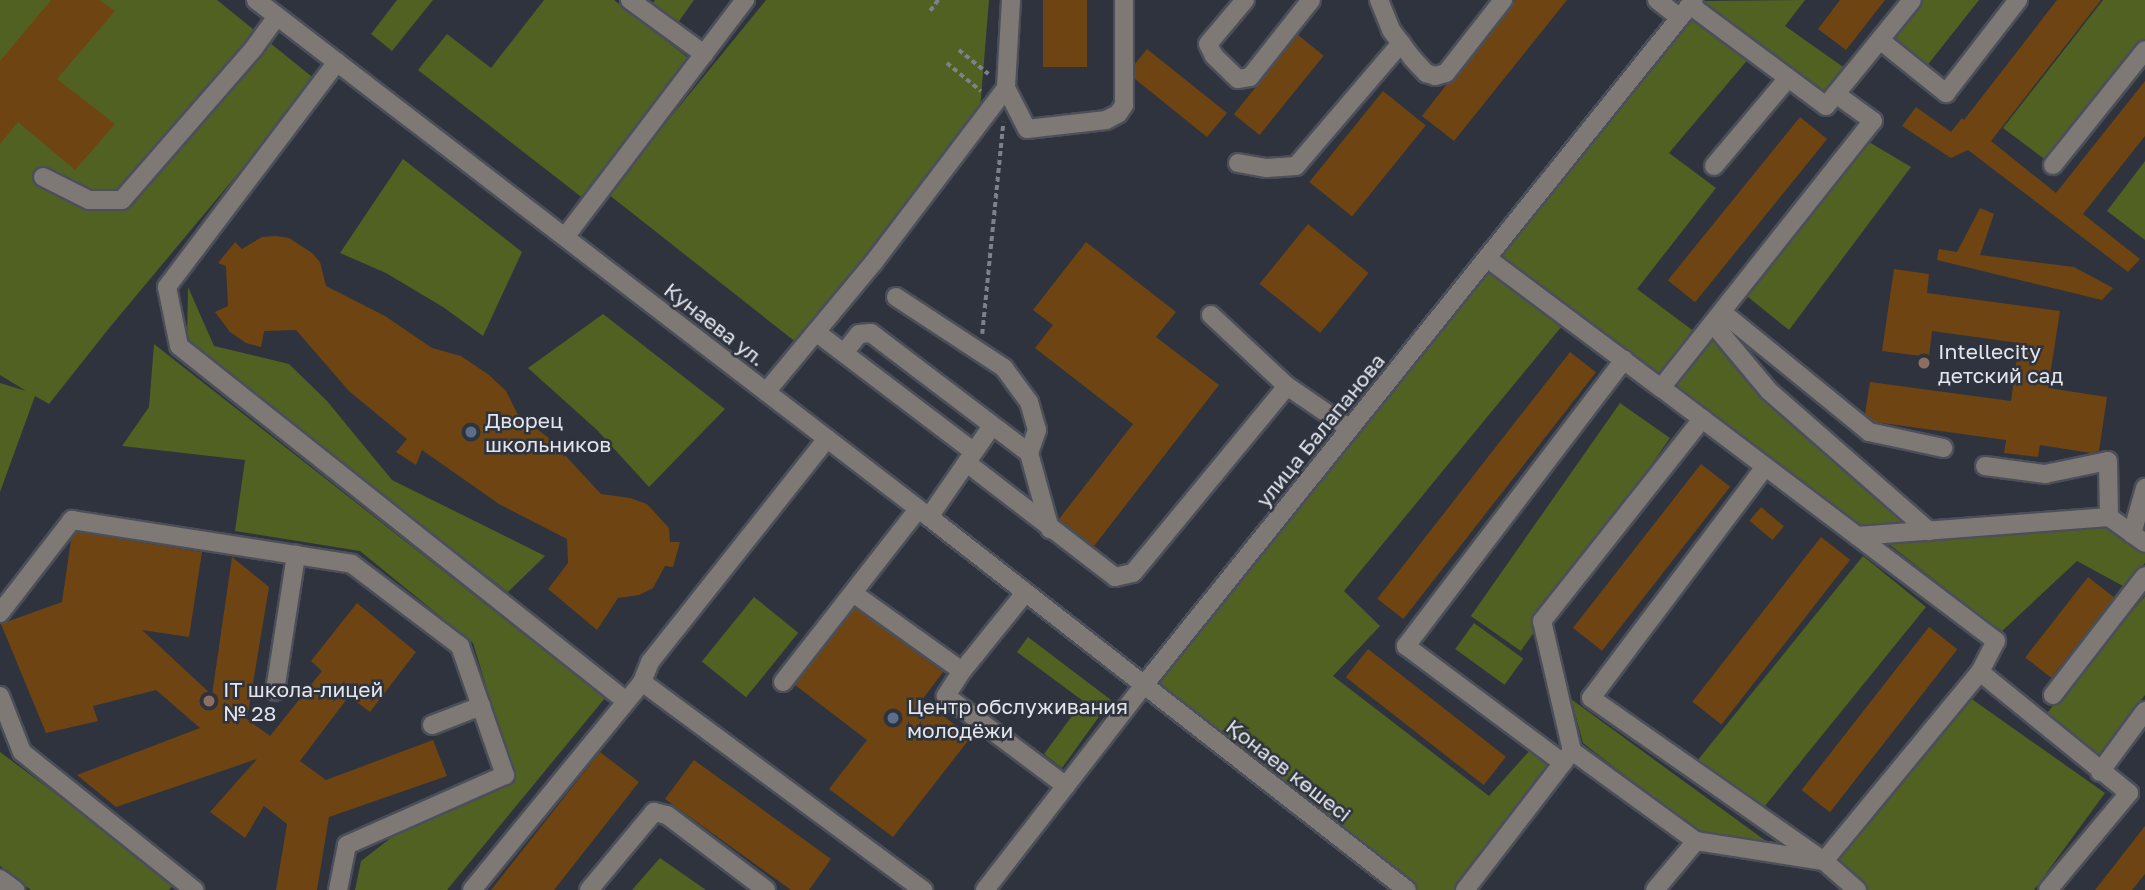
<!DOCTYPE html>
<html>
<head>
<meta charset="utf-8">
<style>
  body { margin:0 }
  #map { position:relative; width:2145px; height:890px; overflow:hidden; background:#2e333d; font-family:"Golos Text",sans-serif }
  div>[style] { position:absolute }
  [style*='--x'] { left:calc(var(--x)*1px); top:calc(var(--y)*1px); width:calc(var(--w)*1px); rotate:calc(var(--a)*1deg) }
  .green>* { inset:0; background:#516122; transform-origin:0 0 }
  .building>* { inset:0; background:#6e4512; transform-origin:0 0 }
  .path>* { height:3.5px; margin-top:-1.75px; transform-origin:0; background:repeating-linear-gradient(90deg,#7d8189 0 5px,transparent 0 8.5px) }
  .roads { filter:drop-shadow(2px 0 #4b4f59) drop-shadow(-2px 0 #4b4f59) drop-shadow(0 2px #4b4f59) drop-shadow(0 -2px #4b4f59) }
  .minor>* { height:18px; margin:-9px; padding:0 9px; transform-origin:9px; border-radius:9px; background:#7e7975 }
  .dots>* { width:19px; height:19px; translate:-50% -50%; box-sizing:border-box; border:4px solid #2e333d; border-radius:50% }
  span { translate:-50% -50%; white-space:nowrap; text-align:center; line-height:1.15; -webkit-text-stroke:5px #2e333d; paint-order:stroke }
  .street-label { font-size:21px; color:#e2e5ec }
  .poi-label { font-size:21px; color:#e2e5ec }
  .left { translate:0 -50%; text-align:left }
</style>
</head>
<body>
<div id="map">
  <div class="green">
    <i style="clip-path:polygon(0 0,217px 0,316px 80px,110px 327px,49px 404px,35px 396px,0 492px,0 383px,26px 391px,0 375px)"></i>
    <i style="clip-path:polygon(397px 0,433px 0,392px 51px,371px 34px)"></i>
    <i style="clip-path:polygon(544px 0,614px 0,692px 61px,584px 199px,418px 70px,447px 34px,491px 68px)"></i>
    <i style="clip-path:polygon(655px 0,694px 0,677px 24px,649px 7px)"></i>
    <i style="clip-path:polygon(766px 0,989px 0,980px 110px,797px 343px,608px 194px)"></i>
    <i style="clip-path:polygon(1805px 0,1785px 26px,1846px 69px,1823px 95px,1700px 1px)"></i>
    <i style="clip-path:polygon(1920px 0,1979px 0,1926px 67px,1888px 39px)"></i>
    <i style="clip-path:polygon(2103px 0,2145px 0,2145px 39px,2047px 161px,2003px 128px)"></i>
    <i style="clip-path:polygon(1694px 12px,1750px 57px,1669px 153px,1716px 188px,1637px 289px,1699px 335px,1657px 377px,1495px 253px)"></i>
    <i style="clip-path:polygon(1869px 142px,1911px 167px,1789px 330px,1743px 293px)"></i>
    <i style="clip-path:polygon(403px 159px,522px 252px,483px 336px,443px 307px,386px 273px,340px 253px)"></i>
    <i style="clip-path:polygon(2145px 161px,2145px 240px,2107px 211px)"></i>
    <i style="clip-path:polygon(1488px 269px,1562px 326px,1344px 591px,1380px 626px,1333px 676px,1489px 796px,1531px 749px,1555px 765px,1459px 890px,1417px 890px,1153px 682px)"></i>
    <i style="clip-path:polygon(188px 287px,214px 346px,289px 364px,327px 401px,392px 480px,545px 556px,508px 592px,187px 344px)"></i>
    <i style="clip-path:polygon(603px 314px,725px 409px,649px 487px,597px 430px,528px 368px)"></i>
    <i style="clip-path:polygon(1715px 331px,1915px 525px,1861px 531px,1672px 390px)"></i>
    <i style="clip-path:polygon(154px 344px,605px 698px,447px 890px,355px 890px,361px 861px,392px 837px,515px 782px,473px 643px,360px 551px,235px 531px,245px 460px,122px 446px,149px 407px)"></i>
    <i style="left:1620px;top:403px;width:61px;height:260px;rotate:35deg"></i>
    <i style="clip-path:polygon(2108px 525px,2145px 554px,2145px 563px,2123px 586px,2077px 561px,2001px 632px,1876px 534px)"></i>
    <i style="left:1863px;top:556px;width:81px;height:265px;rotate:39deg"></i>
    <i style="clip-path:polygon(2145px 596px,2145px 695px,2097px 757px,2047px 713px)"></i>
    <i style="left:754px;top:597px;width:57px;height:83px;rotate:39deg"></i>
    <i style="left:1474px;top:623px;width:61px;height:32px;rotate:36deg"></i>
    <i style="clip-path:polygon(1028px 637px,1111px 700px,1062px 768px,1044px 754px,1083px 701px,1017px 652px)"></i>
    <i style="clip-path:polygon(1966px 695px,2105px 793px,2034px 890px,1846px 890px,1826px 874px)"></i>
    <i style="clip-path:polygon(1571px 699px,1781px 852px,1702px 835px,1583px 743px)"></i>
    <i style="clip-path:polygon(0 752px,175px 883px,169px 890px,31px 890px,0 866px)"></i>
    <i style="clip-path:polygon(660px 858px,706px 890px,632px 890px)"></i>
  </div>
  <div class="building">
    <i style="clip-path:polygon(51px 0,99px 0,115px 11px,57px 79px,115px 124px,75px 170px,18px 122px,0 144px,0 61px)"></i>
    <i style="left:1043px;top:0;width:44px;height:67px"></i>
    <i style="clip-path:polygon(1515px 0,1567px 0,1454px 141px,1422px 116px,1447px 84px,1455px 80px)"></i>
    <i style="clip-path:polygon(1840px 0,1885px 0,1846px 50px,1818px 29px)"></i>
    <i style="clip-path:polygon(2057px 0,2101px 0,1991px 141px,2056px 193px,2145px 81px,2145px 136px,2083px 214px,2140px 259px,2128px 272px,1968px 150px,1951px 158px,1902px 126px,1916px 107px,1951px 132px,1962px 118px,1964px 120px)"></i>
    <i style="left:1298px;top:35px;width:33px;height:102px;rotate:39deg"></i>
    <i style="clip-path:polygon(1147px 49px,1227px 113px,1207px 137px,1135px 79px,1135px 64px)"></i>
    <i style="left:1383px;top:91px;width:55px;height:117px;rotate:39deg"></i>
    <i style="left:1800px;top:117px;width:35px;height:210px;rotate:39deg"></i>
    <i style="clip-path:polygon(1980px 208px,1994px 214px,1980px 255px,2074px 267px,2113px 288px,2102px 300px,1937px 260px,1939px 249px,1957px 252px)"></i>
    <i style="left:1308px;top:224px;width:78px;height:77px;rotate:39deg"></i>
    <i style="clip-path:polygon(276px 236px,289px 238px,312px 253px,320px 262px,326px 286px,385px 316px,432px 348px,461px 356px,489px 375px,506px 391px,518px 415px,549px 438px,601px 494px,630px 498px,647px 504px,669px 528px,670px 542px,680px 542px,673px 567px,665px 566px,653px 588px,639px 595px,618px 598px,597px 630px,548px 589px,568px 563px,567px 539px,499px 504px,422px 450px,416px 465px,396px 452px,407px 439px,349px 391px,296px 330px,264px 331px,261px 347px,246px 343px,230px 332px,215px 312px,228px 306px,226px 266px,218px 263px,235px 242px,242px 249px,262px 237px)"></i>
    <i style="clip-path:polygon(1086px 242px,1176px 312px,1156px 337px,1219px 385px,1094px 546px,1059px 519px,1133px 424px,1035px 348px,1053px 325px,1033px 310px)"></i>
    <i style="clip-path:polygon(1894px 269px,1929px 274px,1927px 293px,2060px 311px,2048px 388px,2107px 397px,2099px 451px,2091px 453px,2040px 445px,2038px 457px,2004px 453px,2006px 440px,1875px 422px,1865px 414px,1870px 382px,2011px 401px,2019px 343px,1932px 331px,1929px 357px,1882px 351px)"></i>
    <i style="left:1570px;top:352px;width:33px;height:313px;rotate:38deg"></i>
    <i style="left:1701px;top:464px;width:37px;height:208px;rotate:38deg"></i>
    <i style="left:1761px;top:507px;width:30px;height:18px;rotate:40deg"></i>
    <i style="clip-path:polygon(77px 532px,202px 552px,189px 637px,142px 630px,212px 695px,232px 557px,269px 587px,247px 719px,270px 736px,322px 671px,311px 661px,357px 603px,416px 652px,370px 712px,349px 696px,300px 761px,326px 780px,433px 740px,447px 776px,329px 817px,317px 890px,276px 890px,287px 824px,264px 806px,245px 838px,210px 812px,257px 759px,116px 807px,77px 775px,200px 728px,156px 690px,93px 706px,98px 721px,46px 733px,1px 624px,62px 602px,71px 540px)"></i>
    <i style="left:1821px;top:537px;width:37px;height:209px;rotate:38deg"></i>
    <i style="left:2088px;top:577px;width:33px;height:102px;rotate:38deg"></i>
    <i style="clip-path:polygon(855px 608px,943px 672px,922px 700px,971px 737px,893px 837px,829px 789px,867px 740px,795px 685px)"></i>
    <i style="left:1929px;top:627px;width:36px;height:207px;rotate:38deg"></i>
    <i style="left:1368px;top:649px;width:175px;height:36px;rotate:38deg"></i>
    <i style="clip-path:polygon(600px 752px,639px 782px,554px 890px,491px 890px)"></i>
    <i style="clip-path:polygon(694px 760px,831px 859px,809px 890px,791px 890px,665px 799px)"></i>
    <i style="clip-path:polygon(2145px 826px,2145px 874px,2132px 890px,2095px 890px)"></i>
  </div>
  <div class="path">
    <i style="--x:930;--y:11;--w:14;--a:-54"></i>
    <i style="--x:959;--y:50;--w:38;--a:39"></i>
    <i style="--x:947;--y:63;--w:44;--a:39.5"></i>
    <i style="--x:982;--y:334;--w:213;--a:-84.3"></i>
  </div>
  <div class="roads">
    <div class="minor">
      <i style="--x:256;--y:0;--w:849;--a:37.53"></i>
      <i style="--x:929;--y:517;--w:606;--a:37.97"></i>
      <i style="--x:630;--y:0;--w:92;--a:36.1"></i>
      <i style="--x:1011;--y:0;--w:88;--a:93.3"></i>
      <i style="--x:1006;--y:88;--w:46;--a:62.9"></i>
      <i style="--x:1027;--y:129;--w:80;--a:-6.5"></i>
      <i style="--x:1106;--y:120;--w:13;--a:-27"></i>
      <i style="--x:1118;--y:114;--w:11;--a:-56"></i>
      <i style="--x:1124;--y:105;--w:105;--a:-90"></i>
      <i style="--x:1245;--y:0;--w:57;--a:130.1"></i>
      <i style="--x:1208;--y:44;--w:13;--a:63"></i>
      <i style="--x:1214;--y:56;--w:33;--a:44"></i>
      <i style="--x:1238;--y:79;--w:12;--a:-9"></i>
      <i style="--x:1250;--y:77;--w:98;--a:-51.6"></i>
      <i style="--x:1379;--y:0;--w:32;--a:68"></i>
      <i style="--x:1391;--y:30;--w:35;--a:53"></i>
      <i style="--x:1412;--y:58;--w:21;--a:47"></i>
      <i style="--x:1426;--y:73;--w:9;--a:18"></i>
      <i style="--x:1435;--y:76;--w:11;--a:-15"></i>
      <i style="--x:1446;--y:73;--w:93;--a:-52"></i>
      <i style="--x:1657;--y:0;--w:29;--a:38"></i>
      <i style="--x:1690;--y:5;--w:169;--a:36.6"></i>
      <i style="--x:1826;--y:106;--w:136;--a:-50.9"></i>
      <i style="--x:1880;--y:40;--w:85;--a:38.8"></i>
      <i style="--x:1946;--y:93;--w:118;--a:-52.3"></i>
      <i style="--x:337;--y:62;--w:282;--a:127.1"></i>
      <i style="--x:167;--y:287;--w:60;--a:78.5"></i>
      <i style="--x:179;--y:346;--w:571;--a:38.46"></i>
      <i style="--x:1238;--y:163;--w:29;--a:10"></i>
      <i style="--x:1267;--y:168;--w:29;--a:-4"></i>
      <i style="--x:1296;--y:166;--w:162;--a:-49.5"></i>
      <i style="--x:2053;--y:165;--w:147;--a:-51.3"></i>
      <i style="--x:1714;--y:166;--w:115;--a:-49.9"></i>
      <i style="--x:43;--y:177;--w:51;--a:26.6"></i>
      <i style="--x:89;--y:200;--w:33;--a:0"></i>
      <i style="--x:122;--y:200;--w:201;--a:-49"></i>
      <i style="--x:254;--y:48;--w:39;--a:-54"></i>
      <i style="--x:565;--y:237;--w:298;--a:-52.8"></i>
      <i style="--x:1487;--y:258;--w:217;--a:36.8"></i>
      <i style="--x:1661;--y:388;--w:341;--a:-51.6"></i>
      <i style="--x:1873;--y:121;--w:46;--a:-143.9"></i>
      <i style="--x:896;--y:297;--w:129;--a:33.3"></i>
      <i style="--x:1004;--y:368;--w:42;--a:53.7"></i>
      <i style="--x:1029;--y:402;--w:29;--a:74"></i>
      <i style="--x:1037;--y:430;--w:24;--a:109"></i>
      <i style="--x:1722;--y:312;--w:190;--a:39.2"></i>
      <i style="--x:1869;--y:432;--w:76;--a:12.2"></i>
      <i style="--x:1211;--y:315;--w:104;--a:43.1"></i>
      <i style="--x:1287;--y:386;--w:76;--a:34.3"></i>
      <i style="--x:1714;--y:325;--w:86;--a:50.2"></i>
      <i style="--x:1769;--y:391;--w:213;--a:41.2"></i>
      <i style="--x:816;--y:332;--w:198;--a:37.2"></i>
      <i style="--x:844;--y:353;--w:24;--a:-52"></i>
      <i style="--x:859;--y:334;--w:12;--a:-5"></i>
      <i style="--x:871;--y:333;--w:198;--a:37.2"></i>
      <i style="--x:1029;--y:453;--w:79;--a:74.6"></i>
      <i style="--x:766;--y:392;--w:169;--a:-50.3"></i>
      <i style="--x:874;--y:262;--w:218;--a:-52.8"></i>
      <i style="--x:967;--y:463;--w:187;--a:37.6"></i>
      <i style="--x:1115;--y:577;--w:18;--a:-13"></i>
      <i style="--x:1133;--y:573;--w:242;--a:-50.5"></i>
      <i style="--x:1985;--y:466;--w:61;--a:7.6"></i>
      <i style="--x:2045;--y:474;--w:64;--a:-11.7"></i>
      <i style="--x:2108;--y:461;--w:56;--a:89"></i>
      <i style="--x:1765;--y:467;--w:289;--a:127"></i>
      <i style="--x:1591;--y:698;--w:284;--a:35"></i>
      <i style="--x:1824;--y:861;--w:44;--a:41.3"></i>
      <i style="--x:929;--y:517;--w:111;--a:-55.3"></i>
      <i style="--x:2132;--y:534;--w:48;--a:-74.2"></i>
      <i style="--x:1857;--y:536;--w:253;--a:-4.3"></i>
      <i style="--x:2109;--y:517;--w:44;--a:35.8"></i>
      <i style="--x:853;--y:593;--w:134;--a:35.6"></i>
      <i style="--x:1025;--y:593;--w:100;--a:128.9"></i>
      <i style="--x:962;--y:671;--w:30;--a:123"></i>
      <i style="--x:946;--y:696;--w:150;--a:36.9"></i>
      <i style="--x:0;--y:613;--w:118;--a:-52.3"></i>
      <i style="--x:72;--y:520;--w:283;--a:8.9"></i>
      <i style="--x:352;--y:564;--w:136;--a:37.2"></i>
      <i style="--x:460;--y:646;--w:137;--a:70.8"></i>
      <i style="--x:505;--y:775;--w:173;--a:156.1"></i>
      <i style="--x:347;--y:845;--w:46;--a:101.3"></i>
      <i style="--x:1980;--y:672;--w:192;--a:39.1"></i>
      <i style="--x:2129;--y:793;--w:126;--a:129.9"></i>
      <i style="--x:642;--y:682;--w:22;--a:-68"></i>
      <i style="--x:650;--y:662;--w:285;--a:-51.6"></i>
      <i style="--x:783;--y:682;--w:219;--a:-52"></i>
      <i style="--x:275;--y:691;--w:138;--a:-81.2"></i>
      <i style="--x:2053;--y:695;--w:150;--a:-52.3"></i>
      <i style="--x:0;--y:696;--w:60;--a:68.6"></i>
      <i style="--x:22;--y:752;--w:221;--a:38.7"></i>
      <i style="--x:432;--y:725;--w:53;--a:-21.2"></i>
      <i style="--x:1572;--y:751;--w:133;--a:-103"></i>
      <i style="--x:1542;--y:621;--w:258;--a:-51.6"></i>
      <i style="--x:1563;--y:763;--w:196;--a:-143.3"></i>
      <i style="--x:1406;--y:646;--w:360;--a:-52.7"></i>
      <i style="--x:2100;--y:772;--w:76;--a:-53.6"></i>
      <i style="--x:0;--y:879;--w:19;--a:36"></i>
      <i style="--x:472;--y:890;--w:269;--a:-50.7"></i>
      <i style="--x:642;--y:682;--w:350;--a:36.5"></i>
      <i style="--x:589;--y:890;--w:102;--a:-50.2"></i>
      <i style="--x:654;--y:812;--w:13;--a:13"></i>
      <i style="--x:667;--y:815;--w:124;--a:37.1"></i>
      <i style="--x:985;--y:890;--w:259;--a:-52.2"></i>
      <i style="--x:1144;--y:685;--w:878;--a:-51.24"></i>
      <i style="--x:1465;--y:890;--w:175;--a:-52.4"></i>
      <i style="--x:1572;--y:751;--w:153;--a:36"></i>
      <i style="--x:1655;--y:890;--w:64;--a:-50.1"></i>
      <i style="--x:1696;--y:841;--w:130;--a:8.9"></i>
      <i style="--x:1824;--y:861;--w:245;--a:-50.5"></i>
      <i style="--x:1980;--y:672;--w:35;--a:-63"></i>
      <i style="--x:1996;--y:641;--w:420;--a:-142.9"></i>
    </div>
  </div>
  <div class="dots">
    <i style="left:1924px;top:363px;background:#8d6e63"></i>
    <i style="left:471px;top:432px;background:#5c6f8a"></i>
    <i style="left:209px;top:701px;background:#8d6e63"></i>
    <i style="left:893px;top:718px;background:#5c6f8a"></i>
  </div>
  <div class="street-label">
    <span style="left:715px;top:324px;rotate:38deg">Кунаева ул.</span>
    <span style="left:1320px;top:430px;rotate:-51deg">улица Балапанова</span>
    <span style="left:1289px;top:770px;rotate:38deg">Қонаев көшесі</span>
  </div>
  <div class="poi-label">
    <span class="left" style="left:1938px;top:363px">Intellecity<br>детский сад</span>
    <span class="left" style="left:485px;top:432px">Дворец<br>школьников</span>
    <span class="left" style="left:223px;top:701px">IT школа-лицей<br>№ 28</span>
    <span class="left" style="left:907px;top:718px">Центр обслуживания<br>молодёжи</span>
  </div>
</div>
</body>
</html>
